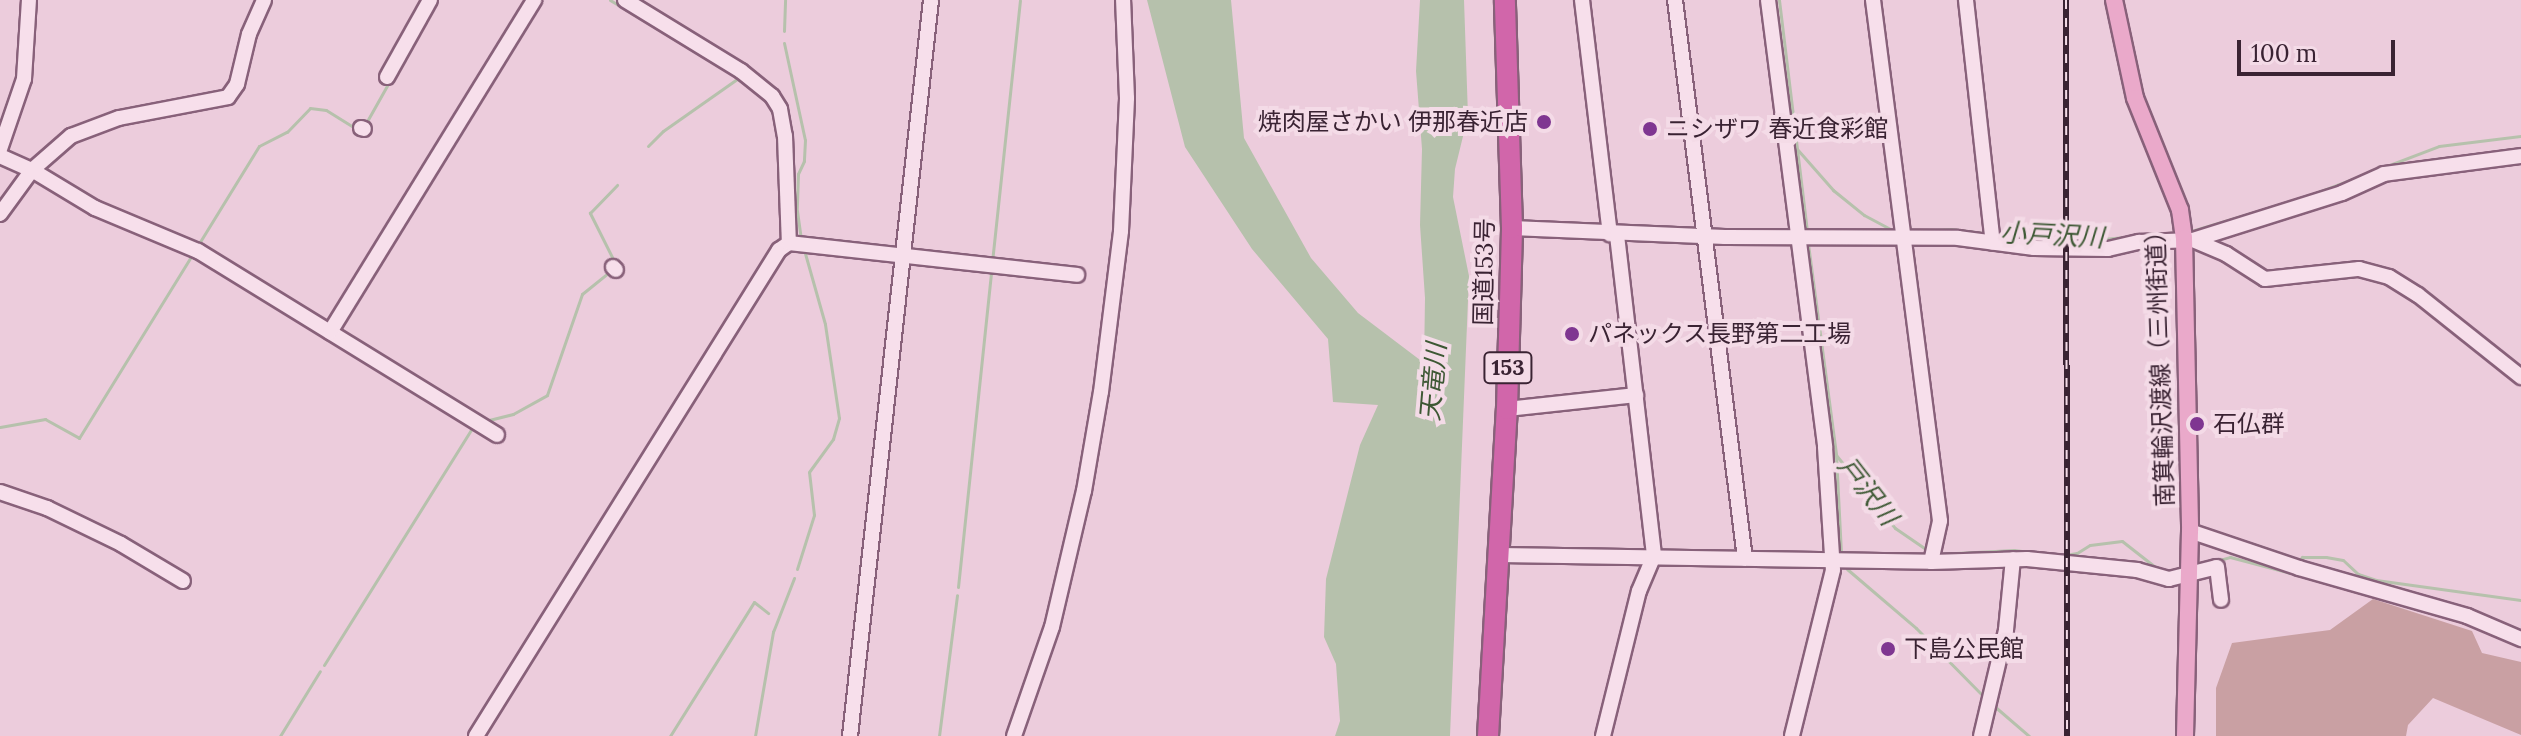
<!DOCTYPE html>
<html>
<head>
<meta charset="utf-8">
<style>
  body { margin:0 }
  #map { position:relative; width:2521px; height:736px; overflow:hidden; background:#ecccdc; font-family:Lora,"Noto Sans JP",serif }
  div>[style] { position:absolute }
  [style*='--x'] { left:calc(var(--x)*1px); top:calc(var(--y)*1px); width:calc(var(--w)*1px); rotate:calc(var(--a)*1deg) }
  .green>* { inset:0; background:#c9a0a3 }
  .water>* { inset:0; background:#b6c1ac }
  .stream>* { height:3px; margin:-1.5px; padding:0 1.5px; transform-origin:1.5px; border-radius:1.5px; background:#b6c1ac }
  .roads { filter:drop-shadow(2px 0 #88617a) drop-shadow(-2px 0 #88617a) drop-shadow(0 2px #88617a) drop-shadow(0 -2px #88617a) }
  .minor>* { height:14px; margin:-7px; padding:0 7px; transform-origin:7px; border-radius:7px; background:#f7dfeb }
  .major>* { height:16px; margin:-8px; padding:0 8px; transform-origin:8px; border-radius:8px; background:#eaa9ca }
  .highway>* { height:20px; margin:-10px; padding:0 10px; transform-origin:10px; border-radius:10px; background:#d166aa }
  .rail>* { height:6px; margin-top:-3px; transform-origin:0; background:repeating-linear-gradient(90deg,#f4dbe7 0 9px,#3a2333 0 18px); box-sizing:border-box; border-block:2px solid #3a2333 }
  .dots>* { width:22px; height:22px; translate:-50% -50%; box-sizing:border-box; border:4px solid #f4dbe7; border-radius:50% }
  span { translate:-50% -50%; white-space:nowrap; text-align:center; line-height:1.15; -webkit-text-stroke:8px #f4dbe7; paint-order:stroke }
  .shield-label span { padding:2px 6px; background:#f4dbe7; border:2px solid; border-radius:6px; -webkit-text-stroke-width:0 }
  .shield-label { font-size:22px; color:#3a2333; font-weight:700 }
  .poi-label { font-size:24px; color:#3a2333 }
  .right { translate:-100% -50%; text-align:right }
  .left { translate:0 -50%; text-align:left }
  .street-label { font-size:24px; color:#3a2333 }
  .water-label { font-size:26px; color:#3d5834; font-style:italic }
  .scale { position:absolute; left:2237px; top:40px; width:158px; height:36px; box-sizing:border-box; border:4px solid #3a2333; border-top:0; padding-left:10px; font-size:24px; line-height:28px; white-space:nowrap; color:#3a2333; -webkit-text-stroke:6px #f4dbe7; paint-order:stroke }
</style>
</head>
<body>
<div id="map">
  <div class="green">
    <i style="clip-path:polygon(2373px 599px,2472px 631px,2482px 653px,2521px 662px,2521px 735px,2433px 698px,2408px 725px,2406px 736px,2216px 736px,2216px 688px,2232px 643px,2330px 630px)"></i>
  </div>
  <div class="water">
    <i style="clip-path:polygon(1147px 0,1231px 0,1244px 138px,1311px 258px,1358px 313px,1424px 363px,1425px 298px,1420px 225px,1422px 149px,1416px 71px,1420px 0,1464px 0,1468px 116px,1455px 169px,1453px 197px,1469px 276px,1450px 736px,1335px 736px,1340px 721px,1336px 664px,1324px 637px,1326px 579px,1360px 445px,1378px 405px,1333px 402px,1328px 339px,1252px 249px,1185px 147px)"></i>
  </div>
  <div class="stream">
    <i style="--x:610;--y:0;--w:140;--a:31.3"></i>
    <i style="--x:1779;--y:0;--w:234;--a:83.1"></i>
    <i style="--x:784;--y:31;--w:31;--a:-88"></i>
    <i style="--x:784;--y:43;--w:99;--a:77.8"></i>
    <i style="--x:805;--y:140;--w:21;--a:93"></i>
    <i style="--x:804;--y:161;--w:14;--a:115"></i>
    <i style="--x:798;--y:174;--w:37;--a:92"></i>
    <i style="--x:797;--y:211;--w:27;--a:82"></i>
    <i style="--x:736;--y:78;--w:20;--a:33"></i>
    <i style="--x:366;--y:123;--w:45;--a:-60.6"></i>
    <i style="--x:648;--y:146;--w:21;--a:-45"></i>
    <i style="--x:663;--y:131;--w:90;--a:-35.1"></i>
    <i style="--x:1797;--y:149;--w:55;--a:48.7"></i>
    <i style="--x:1833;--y:190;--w:40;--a:39"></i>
    <i style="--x:1864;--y:215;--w:34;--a:28"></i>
    <i style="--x:1921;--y:231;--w:30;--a:-4"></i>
    <i style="--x:1951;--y:229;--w:34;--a:7"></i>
    <i style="--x:2188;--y:232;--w:125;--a:-16.7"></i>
    <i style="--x:2308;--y:196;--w:140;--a:-20.9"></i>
    <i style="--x:2439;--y:146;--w:83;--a:-7"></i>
    <i style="--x:1997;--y:235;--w:83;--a:4.1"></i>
    <i style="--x:2080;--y:241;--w:57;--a:-5"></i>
    <i style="--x:2144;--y:235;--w:32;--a:-4"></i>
    <i style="--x:1808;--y:244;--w:213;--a:82.4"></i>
    <i style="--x:1836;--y:455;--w:99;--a:87.1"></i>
    <i style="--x:198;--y:245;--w:116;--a:-58.4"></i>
    <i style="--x:259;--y:146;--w:31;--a:-27"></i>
    <i style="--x:287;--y:132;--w:33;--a:-46"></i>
    <i style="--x:310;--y:108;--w:16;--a:7"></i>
    <i style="--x:326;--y:110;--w:36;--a:32"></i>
    <i style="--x:614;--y:261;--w:54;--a:-116.6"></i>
    <i style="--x:590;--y:213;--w:39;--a:-46"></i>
    <i style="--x:992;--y:262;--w:263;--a:-83.9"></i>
    <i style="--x:485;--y:421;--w:29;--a:-14"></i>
    <i style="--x:513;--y:414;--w:39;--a:-29"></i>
    <i style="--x:547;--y:395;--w:107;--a:-70.9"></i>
    <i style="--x:582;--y:294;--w:38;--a:-39"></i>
    <i style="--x:0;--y:427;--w:46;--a:-10.1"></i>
    <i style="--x:45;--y:419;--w:39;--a:29"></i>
    <i style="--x:79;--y:438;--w:215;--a:-58.3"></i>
    <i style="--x:1836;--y:455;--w:94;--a:51.1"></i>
    <i style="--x:1895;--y:528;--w:42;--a:34.4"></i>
    <i style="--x:1937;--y:554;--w:77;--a:-3"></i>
    <i style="--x:2014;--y:550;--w:31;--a:7"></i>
    <i style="--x:2060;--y:556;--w:17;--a:-10"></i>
    <i style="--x:2077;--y:553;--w:15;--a:-32"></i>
    <i style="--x:2090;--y:545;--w:32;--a:-7"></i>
    <i style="--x:2122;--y:541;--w:47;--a:38.1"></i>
    <i style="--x:2216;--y:561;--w:15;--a:-16"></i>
    <i style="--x:2230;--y:557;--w:62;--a:14.9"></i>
    <i style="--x:2290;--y:573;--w:4;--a:-56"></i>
    <i style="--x:2297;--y:564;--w:9;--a:-54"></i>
    <i style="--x:2302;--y:557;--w:24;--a:0"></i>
    <i style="--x:2326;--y:557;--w:17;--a:10"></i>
    <i style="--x:2343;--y:560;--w:21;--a:43"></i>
    <i style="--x:2358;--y:574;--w:19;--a:18"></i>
    <i style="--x:2376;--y:580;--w:146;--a:7.9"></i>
    <i style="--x:797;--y:569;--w:57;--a:-72.5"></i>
    <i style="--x:814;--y:515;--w:43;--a:-96.6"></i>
    <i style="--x:809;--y:472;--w:41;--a:-54"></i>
    <i style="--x:833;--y:439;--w:22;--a:-74"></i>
    <i style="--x:839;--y:418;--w:95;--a:-98.5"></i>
    <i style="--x:825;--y:324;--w:77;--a:-105.8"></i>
    <i style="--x:1847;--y:569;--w:91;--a:40.5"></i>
    <i style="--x:1916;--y:628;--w:98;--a:45.4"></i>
    <i style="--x:958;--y:587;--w:318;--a:-84"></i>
    <i style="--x:324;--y:665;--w:281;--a:-58"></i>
    <i style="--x:1993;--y:705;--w:48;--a:40.7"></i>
    <i style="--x:280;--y:736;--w:76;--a:-58.4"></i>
    <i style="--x:670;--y:736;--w:158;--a:-57.9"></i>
    <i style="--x:754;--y:602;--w:18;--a:38"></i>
    <i style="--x:755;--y:736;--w:106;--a:-80.2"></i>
    <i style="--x:773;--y:632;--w:58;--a:-68.7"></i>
    <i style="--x:939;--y:736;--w:142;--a:-82.7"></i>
  </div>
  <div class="roads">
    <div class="minor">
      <i style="--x:625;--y:0;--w:136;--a:31.5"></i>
      <i style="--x:741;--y:71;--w:40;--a:39"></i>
      <i style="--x:772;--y:96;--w:15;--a:58"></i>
      <i style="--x:780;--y:109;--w:27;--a:80"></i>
      <i style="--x:785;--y:136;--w:107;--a:87.9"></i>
      <i style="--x:1582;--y:0;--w:236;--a:83.2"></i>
      <i style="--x:1675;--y:0;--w:563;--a:82.86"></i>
      <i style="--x:1768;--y:0;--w:451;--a:82.7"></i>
      <i style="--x:1825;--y:447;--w:123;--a:86.3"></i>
      <i style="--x:1833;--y:570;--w:171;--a:103.9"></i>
      <i style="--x:1873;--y:0;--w:525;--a:82.67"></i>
      <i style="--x:1940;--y:521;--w:42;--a:102.4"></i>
      <i style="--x:1966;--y:0;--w:244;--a:83.7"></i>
      <i style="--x:387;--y:77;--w:88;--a:-60.8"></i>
      <i style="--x:361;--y:128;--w:3;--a:18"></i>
      <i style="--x:0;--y:149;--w:74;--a:-71.1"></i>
      <i style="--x:24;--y:79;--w:79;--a:-86.4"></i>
      <i style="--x:0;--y:156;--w:35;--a:24"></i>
      <i style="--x:32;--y:170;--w:74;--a:31.1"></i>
      <i style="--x:95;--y:208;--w:112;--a:22.7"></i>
      <i style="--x:198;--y:251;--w:351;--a:31.6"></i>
      <i style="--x:0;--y:214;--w:54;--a:-54"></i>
      <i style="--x:32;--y:170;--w:52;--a:-41.1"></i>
      <i style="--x:71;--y:136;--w:51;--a:-20.6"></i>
      <i style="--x:119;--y:118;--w:111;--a:-10.9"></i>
      <i style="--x:228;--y:97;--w:16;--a:-55"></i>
      <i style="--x:237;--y:84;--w:51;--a:-76.5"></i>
      <i style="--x:249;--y:34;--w:37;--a:-66"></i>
      <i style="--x:1512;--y:228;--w:213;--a:2.4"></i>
      <i style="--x:1725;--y:237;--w:233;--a:0.2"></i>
      <i style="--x:1958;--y:238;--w:77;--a:7.5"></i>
      <i style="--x:2034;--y:248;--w:74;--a:0.8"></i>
      <i style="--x:2108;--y:249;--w:32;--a:-13"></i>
      <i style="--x:2139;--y:242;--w:54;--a:-2.1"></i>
      <i style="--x:2193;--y:240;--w:156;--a:-17.5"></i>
      <i style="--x:2342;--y:193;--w:46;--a:-24.3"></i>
      <i style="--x:2384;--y:174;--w:138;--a:-7.5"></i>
      <i style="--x:2193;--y:240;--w:36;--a:23"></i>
      <i style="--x:2226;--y:254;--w:46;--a:32.7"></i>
      <i style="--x:2265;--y:279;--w:95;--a:-6.1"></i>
      <i style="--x:2359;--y:269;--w:31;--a:15"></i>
      <i style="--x:2389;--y:277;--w:34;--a:32"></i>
      <i style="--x:2418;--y:295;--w:132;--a:38.5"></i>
      <i style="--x:613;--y:267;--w:4;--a:45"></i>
      <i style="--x:330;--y:332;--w:390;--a:-58.4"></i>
      <i style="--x:1507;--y:409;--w:130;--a:-6.2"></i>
      <i style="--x:0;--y:492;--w:50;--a:18.8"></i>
      <i style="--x:47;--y:508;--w:82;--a:25.9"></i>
      <i style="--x:121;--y:544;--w:72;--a:30.8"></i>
      <i style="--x:2190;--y:531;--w:115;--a:18.7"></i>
      <i style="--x:2299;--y:568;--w:175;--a:15.9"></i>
      <i style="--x:2467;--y:616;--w:59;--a:23.1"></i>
      <i style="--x:1500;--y:555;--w:431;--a:0.9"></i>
      <i style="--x:1931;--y:562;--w:96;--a:-1.8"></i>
      <i style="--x:2027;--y:559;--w:111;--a:5.7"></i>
      <i style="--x:2137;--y:570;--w:33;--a:16"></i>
      <i style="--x:2169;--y:579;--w:49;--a:-14"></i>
      <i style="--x:2217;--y:567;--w:33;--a:83"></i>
      <i style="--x:476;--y:736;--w:573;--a:-58.06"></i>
      <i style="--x:779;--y:250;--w:12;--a:-35"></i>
      <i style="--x:789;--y:243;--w:290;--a:6.3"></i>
      <i style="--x:850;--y:736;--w:740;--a:-83.72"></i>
      <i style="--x:1014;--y:736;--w:115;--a:-70.8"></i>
      <i style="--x:1052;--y:627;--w:140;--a:-76.8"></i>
      <i style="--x:1084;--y:491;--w:100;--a:-80.3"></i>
      <i style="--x:1101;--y:392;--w:162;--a:-82.9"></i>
      <i style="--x:1121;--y:231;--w:133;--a:-87.4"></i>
      <i style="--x:1127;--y:98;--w:98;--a:-92.3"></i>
      <i style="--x:1603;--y:736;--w:149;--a:-76.1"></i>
      <i style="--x:1639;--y:591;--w:39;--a:-67"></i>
      <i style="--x:1654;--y:555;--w:323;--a:-96.6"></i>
      <i style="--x:1981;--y:736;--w:109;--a:-76.7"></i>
      <i style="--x:2006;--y:630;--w:71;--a:-84.4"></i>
    </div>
    <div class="major">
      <i style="--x:2114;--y:0;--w:100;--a:77.9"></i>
      <i style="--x:2135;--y:98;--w:121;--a:68.1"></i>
      <i style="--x:2180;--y:210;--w:28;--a:82"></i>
      <i style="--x:2184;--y:238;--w:293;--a:88.8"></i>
      <i style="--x:2190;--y:531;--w:205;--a:91.4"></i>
    </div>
    <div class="highway">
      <i style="--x:1488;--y:736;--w:328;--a:-86.7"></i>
      <i style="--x:1507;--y:409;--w:181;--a:-88.4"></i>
      <i style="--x:1512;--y:228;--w:228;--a:-91.8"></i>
    </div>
  </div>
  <div class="rail">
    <i style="--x:2066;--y:0;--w:736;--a:89.92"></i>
  </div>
  <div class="dots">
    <i style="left:1544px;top:122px;background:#7f3691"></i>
    <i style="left:1650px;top:129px;background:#7f3691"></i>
    <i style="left:1572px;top:334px;background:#7f3691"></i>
    <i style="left:2197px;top:424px;background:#7f3691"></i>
    <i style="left:1888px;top:649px;background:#7f3691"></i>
  </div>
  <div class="shield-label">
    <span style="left:1508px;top:368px">153</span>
  </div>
  <div class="poi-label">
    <span class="right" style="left:1528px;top:122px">焼肉屋さかい 伊那春近店</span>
    <span class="left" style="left:1666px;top:129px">ニシザワ 春近食彩館</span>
    <span class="left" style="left:1588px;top:334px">パネックス長野第二工場</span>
    <span class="left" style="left:2213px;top:424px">石仏群</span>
    <span class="left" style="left:1904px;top:649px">下島公民館</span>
  </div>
  <div class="street-label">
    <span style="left:1484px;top:272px;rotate:-89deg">国道153号</span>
    <span style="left:2160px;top:363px;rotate:-92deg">南箕輪沢渡線（三州街道）</span>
  </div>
  <div class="water-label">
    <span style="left:2052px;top:235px;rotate:3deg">小戸沢川</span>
    <span style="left:1433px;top:382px;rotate:-85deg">天竜川</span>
    <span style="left:1868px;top:491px;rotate:52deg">戸沢川</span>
  </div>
  <div class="scale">100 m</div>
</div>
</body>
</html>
